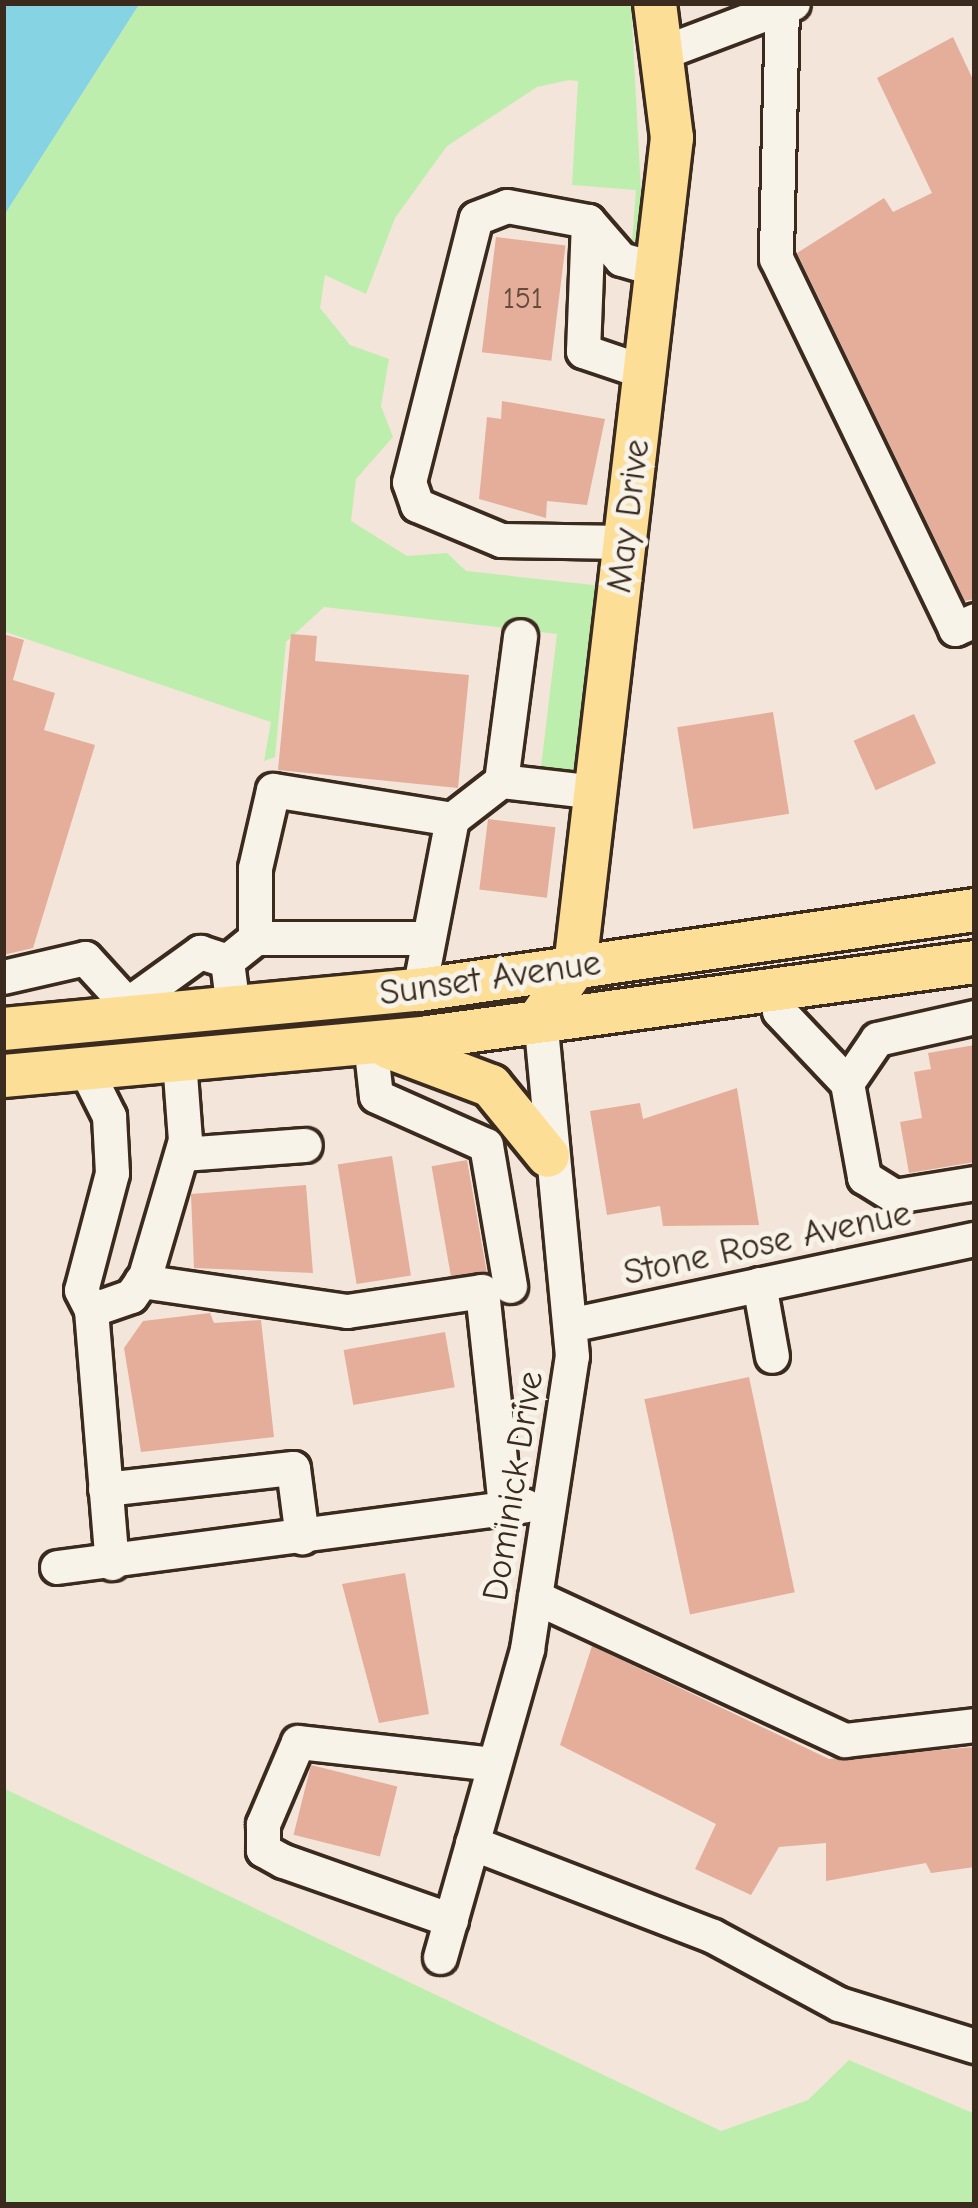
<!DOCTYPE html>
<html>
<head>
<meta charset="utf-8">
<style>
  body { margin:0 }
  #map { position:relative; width:978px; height:2208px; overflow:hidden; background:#f3e5d9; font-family:"Comic Neue",sans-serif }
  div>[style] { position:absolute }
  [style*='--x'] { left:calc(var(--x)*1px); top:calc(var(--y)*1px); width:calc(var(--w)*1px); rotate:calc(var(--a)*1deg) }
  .green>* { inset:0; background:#beeead }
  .water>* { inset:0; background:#85d3e3 }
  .building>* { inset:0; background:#e4ae9b; transform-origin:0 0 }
  .roads { filter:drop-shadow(3px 0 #3b2a1e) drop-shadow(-3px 0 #3b2a1e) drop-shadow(0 3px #3b2a1e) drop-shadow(0 -3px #3b2a1e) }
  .minor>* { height:33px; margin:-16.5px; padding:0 16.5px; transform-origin:16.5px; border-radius:16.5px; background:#f7f3e8 }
  .major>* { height:42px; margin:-21px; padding:0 21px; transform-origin:21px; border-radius:21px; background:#fdde96 }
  span { translate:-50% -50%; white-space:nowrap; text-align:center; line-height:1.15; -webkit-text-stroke:10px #f7f3e8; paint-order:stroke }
  .number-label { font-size:30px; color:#654b3d }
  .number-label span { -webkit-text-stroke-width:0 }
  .street-label { font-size:36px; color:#3b2a1e }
  .frame { position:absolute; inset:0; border:6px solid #3b2a1e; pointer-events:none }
</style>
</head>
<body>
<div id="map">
  <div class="green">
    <i style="clip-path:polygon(140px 3px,631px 3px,644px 248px,632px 242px,636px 190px,572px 185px,578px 81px,569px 80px,537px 87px,447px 146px,395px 218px,366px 294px,325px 275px,320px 308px,350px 345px,389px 359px,381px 406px,393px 437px,356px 479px,351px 521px,407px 556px,447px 553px,466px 571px,602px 586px,578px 772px,541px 767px,557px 634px,324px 607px,286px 642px,275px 757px,264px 761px,271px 722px,3px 631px,3px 217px)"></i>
    <i style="clip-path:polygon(3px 1788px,721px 2131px,808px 2100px,849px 2060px,975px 2114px,975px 2205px,3px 2205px)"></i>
  </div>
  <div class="water">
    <i style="clip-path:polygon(3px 3px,140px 3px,3px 217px)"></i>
  </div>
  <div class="building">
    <i style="clip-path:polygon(953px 37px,975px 84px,975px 599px,965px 601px,797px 253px,884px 198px,893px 212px,932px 193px,877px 78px)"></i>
    <i style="left:496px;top:237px;width:70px;height:116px;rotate:7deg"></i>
    <i style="clip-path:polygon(502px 401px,605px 419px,587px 505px,547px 501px,546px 518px,479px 499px,487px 417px,501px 419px)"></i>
    <i style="clip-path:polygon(3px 634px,24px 640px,13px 680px,55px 693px,44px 730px,95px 745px,33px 948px,3px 955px)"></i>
    <i style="clip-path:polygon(291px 634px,317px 636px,315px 661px,469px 675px,458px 788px,278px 770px)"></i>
    <i style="left:773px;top:712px;width:103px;height:97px;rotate:81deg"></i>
    <i style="left:914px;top:714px;width:54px;height:66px;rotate:66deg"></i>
    <i style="left:488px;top:819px;width:68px;height:71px;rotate:7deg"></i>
    <i style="clip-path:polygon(975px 1045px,975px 1162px,909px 1173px,900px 1122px,922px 1118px,914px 1072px,931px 1069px,928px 1053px)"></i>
    <i style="clip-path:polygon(737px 1088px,759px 1225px,663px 1226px,660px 1206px,607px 1215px,590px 1111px,640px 1103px,643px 1119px)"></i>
    <i style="left:392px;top:1156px;width:121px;height:55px;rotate:81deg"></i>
    <i style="left:467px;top:1160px;width:113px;height:36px;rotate:80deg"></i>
    <i style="clip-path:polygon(306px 1185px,313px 1273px,194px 1268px,191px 1194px)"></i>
    <i style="clip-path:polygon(210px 1313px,214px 1323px,261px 1320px,274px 1437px,141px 1452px,124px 1348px,143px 1321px)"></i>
    <i style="left:445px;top:1332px;width:56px;height:103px;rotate:80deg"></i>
    <i style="left:749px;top:1377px;width:220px;height:107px;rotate:78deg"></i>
    <i style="clip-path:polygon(405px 1573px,429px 1714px,379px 1723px,342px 1584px)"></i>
    <i style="clip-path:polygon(592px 1646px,829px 1759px,975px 1747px,975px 1867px,931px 1873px,926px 1863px,826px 1881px,826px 1843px,779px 1847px,751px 1895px,695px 1869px,716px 1824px,560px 1745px)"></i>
    <i style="left:311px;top:1765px;width:89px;height:72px;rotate:14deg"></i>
  </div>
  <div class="roads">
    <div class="minor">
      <i style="--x:782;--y:6;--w:252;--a:91.4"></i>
      <i style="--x:776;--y:258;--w:412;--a:64.2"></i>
      <i style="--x:955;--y:629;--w:22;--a:-24"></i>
      <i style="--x:661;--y:53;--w:141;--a:-20.7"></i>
      <i style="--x:588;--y:221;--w:130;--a:92.2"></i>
      <i style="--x:583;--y:351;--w:65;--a:18.7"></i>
      <i style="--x:625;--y:542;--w:124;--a:-179.1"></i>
      <i style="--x:501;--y:540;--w:91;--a:-157.4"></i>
      <i style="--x:417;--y:505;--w:24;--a:-109"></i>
      <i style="--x:409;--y:482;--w:272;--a:-75.8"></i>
      <i style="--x:476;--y:218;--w:33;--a:-21"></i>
      <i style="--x:507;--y:206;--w:82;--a:10.5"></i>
      <i style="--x:588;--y:221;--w:50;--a:49"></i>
      <i style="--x:621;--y:259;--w:37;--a:16"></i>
      <i style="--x:501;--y:781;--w:146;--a:-82.5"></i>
      <i style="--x:255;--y:938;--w:70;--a:-90"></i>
      <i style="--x:255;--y:868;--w:80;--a:-77"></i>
      <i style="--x:273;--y:790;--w:181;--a:9.2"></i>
      <i style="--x:3;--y:977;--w:84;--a:-13"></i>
      <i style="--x:85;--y:958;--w:79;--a:47.6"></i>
      <i style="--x:775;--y:988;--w:23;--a:80"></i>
      <i style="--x:779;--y:1011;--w:99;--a:46.6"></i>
      <i style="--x:847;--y:1083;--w:96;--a:79.7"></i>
      <i style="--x:864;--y:1177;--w:36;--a:32"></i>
      <i style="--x:895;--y:1196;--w:81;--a:-9.2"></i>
      <i style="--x:419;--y:990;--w:174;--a:-79.1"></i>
      <i style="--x:452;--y:819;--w:62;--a:-37.8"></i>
      <i style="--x:501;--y:781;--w:96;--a:6.6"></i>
      <i style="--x:132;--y:1001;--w:84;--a:-35.8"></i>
      <i style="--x:200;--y:952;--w:28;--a:18"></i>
      <i style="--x:233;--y:1008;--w:47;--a:-97.3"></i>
      <i style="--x:227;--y:961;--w:36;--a:-39"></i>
      <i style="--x:255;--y:938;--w:171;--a:0"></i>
      <i style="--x:370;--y:1042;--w:54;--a:83.7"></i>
      <i style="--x:376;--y:1096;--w:120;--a:24"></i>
      <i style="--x:486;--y:1145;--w:143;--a:80.3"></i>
      <i style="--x:85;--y:1068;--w:54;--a:63.4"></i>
      <i style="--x:109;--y:1116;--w:57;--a:87"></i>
      <i style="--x:112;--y:1173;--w:121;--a:104.8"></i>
      <i style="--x:81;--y:1290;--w:22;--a:63"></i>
      <i style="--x:91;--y:1310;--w:42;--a:-19.3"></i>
      <i style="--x:131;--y:1296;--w:24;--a:-55"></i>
      <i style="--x:145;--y:1276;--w:142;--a:-73.6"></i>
      <i style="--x:185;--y:1140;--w:80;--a:-94.3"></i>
      <i style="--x:847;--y:1083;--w:53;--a:-55.7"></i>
      <i style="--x:877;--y:1039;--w:100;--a:-12.7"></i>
      <i style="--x:182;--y:1154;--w:123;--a:-4.2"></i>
      <i style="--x:141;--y:1281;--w:208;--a:8.3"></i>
      <i style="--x:347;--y:1311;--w:136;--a:-8.4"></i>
      <i style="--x:482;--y:1291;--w:217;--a:83.9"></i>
      <i style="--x:759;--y:1284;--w:73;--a:79.8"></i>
      <i style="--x:91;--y:1310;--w:254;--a:85.3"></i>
      <i style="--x:574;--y:1324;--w:410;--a:-12"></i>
      <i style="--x:105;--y:1489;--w:189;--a:-6.4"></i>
      <i style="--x:293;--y:1468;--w:70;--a:82.6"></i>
      <i style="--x:57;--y:1567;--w:472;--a:-7.5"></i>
      <i style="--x:535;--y:1597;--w:341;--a:24.8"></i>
      <i style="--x:845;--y:1740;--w:131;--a:-6.6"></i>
      <i style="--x:472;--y:1843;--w:258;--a:21.1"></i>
      <i style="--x:713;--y:1936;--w:143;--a:28.4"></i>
      <i style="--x:839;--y:2004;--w:142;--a:17.2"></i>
      <i style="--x:451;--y:1920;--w:178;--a:-160.6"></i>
      <i style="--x:283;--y:1861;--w:23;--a:-151"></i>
      <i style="--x:263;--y:1850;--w:26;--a:-90"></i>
      <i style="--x:263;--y:1824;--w:89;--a:-66.9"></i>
      <i style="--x:298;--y:1742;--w:197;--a:6.4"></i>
      <i style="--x:440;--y:1957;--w:320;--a:-74.2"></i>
      <i style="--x:527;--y:1649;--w:296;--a:-81.3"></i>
      <i style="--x:572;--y:1356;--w:340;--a:-95.4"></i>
    </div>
    <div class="major">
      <i style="--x:540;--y:1018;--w:62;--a:-55.5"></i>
      <i style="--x:575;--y:967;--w:835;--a:-83.33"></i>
      <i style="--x:672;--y:138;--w:136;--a:-97.2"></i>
      <i style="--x:3;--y:1029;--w:418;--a:-5.4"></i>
      <i style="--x:419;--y:990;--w:562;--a:-8.19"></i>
      <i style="--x:388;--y:1047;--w:110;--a:20.7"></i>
      <i style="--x:491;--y:1086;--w:90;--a:50.8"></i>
      <i style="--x:3;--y:1076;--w:427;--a:-5.2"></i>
      <i style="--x:428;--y:1037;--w:552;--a:-7.81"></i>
    </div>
  </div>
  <div class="number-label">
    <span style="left:523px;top:299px">151</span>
  </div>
  <div class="street-label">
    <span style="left:628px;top:516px;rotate:-83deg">May Drive</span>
    <span style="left:490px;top:978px;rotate:-8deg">Sunset Avenue</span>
    <span style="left:767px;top:1243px;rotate:-12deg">Stone Rose Avenue</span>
    <span style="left:513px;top:1486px;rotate:-81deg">Dominick Drive</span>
  </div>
  <div class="frame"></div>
</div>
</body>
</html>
